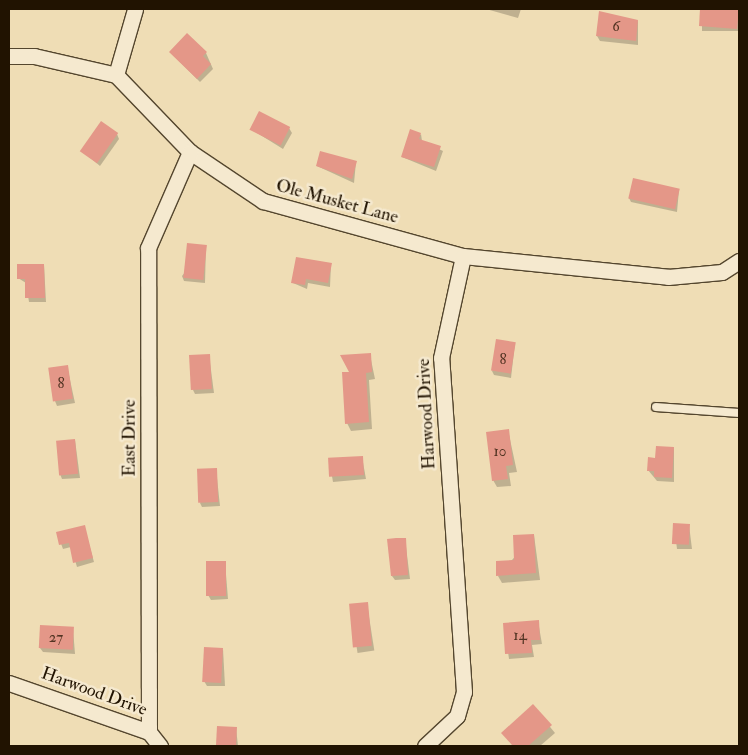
<!DOCTYPE html>
<html>
<head>
<meta charset="utf-8">
<style>
  body { margin:0 }
  #map { position:relative; width:748px; height:755px; overflow:hidden; background:#efddb5; font-family:"IM FELL Double Pica",serif }
  div>[style] { position:absolute }
  [style*='--x'] { left:calc(var(--x)*1px); top:calc(var(--y)*1px); width:calc(var(--w)*1px); rotate:calc(var(--a)*1deg) }
  .shadow>* { inset:0; background:#0003; transform-origin:0 0 }
  .building>* { inset:0; background:#e49788; transform-origin:0 0 }
  .roads { filter:drop-shadow(1px 0 #54462e) drop-shadow(-1px 0 #54462e) drop-shadow(0 1px #54462e) drop-shadow(0 -1px #54462e) }
  .lane>* { height:8px; margin:-4px; padding:0 4px; transform-origin:4px; border-radius:4px; background:#f5e9cf }
  .street>* { height:15px; margin:-7.5px; padding:0 7.5px; transform-origin:7.5px; border-radius:7.5px; background:#f5e9cf }
  span { translate:-50% -50%; white-space:nowrap; text-align:center; line-height:1.15; -webkit-text-stroke:5px #f5e9cf; paint-order:stroke }
  .number-label { font-size:15px; color:#523423 }
  .number-label span { -webkit-text-stroke-width:0 }
  .street-label { font-size:18px; color:#211301 }
  .frame { position:absolute; inset:0; border:10px solid #211301; pointer-events:none }
</style>
</head>
<body>
<div id="map">
  <div class="shadow">
    <i style="clip-path:polygon(486px 9px,521px 9px,518px 18px)"></i>
    <i style="left:702px;top:9px;width:37px;height:22px"></i>
    <i style="clip-path:polygon(638px 21px,638px 45px,600px 41px,597px 36px)"></i>
    <i style="clip-path:polygon(170px 52px,206px 53px,213px 69px,200px 82px)"></i>
    <i style="clip-path:polygon(289px 128px,292px 133px,283px 149px,251px 129px)"></i>
    <i style="clip-path:polygon(117px 134px,119px 139px,100px 166px,82px 151px)"></i>
    <i style="clip-path:polygon(421px 134px,422px 141px,443px 151px,436px 171px,402px 157px)"></i>
    <i style="clip-path:polygon(356px 162px,354px 183px,317px 166px)"></i>
    <i style="clip-path:polygon(679px 190px,677px 212px,631px 202px,629px 198px)"></i>
    <i style="clip-path:polygon(206px 246px,205px 283px,184px 281px,182px 276px)"></i>
    <i style="clip-path:polygon(331px 264px,330px 287px,308px 283px,307px 289px,293px 283px)"></i>
    <i style="clip-path:polygon(44px 265px,46px 302px,29px 302px,26px 283px,18px 278px)"></i>
    <i style="clip-path:polygon(515px 343px,511px 378px,494px 375px,492px 371px)"></i>
    <i style="clip-path:polygon(209px 355px,214px 393px,195px 394px,193px 390px)"></i>
    <i style="clip-path:polygon(370px 355px,375px 379px,369px 380px,372px 429px,351px 431px,347px 423px)"></i>
    <i style="clip-path:polygon(67px 366px,75px 403px,57px 406px,55px 401px)"></i>
    <i style="clip-path:polygon(508px 430px,517px 472px,509px 473px,511px 486px,497px 487px,493px 480px)"></i>
    <i style="clip-path:polygon(75px 440px,80px 478px,62px 479px,60px 474px)"></i>
    <i style="clip-path:polygon(674px 448px,674px 482px,657px 481px,648px 470px)"></i>
    <i style="clip-path:polygon(362px 457px,366px 479px,333px 482px,329px 459px)"></i>
    <i style="clip-path:polygon(216px 469px,220px 506px,202px 507px,200px 503px)"></i>
    <i style="clip-path:polygon(674px 524px,689px 525px,692px 549px,677px 549px)"></i>
    <i style="clip-path:polygon(84px 526px,94px 562px,77px 567px,71px 547px,63px 549px,57px 533px)"></i>
    <i style="clip-path:polygon(534px 535px,540px 580px,502px 583px,498px 576px)"></i>
    <i style="clip-path:polygon(405px 539px,410px 579px,395px 580px,392px 576px)"></i>
    <i style="clip-path:polygon(225px 562px,228px 599px,211px 600px,208px 595px)"></i>
    <i style="left:367px;top:604px;width:47px;height:17px;rotate:81deg"></i>
    <i style="clip-path:polygon(538px 621px,542px 644px,532px 645px,534px 657px,509px 659px,504px 624px)"></i>
    <i style="clip-path:polygon(73px 628px,75px 654px,43px 652px,40px 648px)"></i>
    <i style="clip-path:polygon(223px 649px,225px 686px,207px 686px,204px 681px)"></i>
    <i style="clip-path:polygon(533px 706px,555px 733px,540px 746px,513px 746px,503px 733px)"></i>
    <i style="clip-path:polygon(218px 727px,236px 728px,238px 746px,217px 746px)"></i>
  </div>
  <div class="building">
    <i style="clip-path:polygon(700px 9px,739px 9px,737px 29px,699px 26px)"></i>
    <i style="clip-path:polygon(599px 11px,638px 20px,636px 41px,596px 36px)"></i>
    <i style="clip-path:polygon(187px 33px,207px 52px,203px 56px,211px 64px,197px 79px,169px 52px)"></i>
    <i style="left:259px;top:111px;width:35px;height:21px;rotate:27deg"></i>
    <i style="left:101px;top:121px;width:21px;height:37px;rotate:35deg"></i>
    <i style="clip-path:polygon(410px 129px,421px 133px,419px 139px,441px 146px,434px 167px,401px 157px)"></i>
    <i style="clip-path:polygon(320px 151px,357px 161px,352px 179px,316px 166px)"></i>
    <i style="left:633px;top:178px;width:48px;height:21px;rotate:13deg"></i>
    <i style="left:187px;top:243px;width:20px;height:35px;rotate:6deg"></i>
    <i style="clip-path:polygon(296px 257px,332px 263px,328px 283px,306px 279px,305px 285px,291px 283px)"></i>
    <i style="clip-path:polygon(17px 264px,44px 264px,45px 298px,25px 298px,25px 279px,17px 279px)"></i>
    <i style="left:496px;top:339px;width:20px;height:32px;rotate:9deg"></i>
    <i style="clip-path:polygon(371px 353px,372px 372px,366px 373px,369px 422px,345px 424px,342px 372px,349px 372px,340px 355px)"></i>
    <i style="left:210px;top:354px;width:35px;height:21px;rotate:87deg"></i>
    <i style="left:68px;top:365px;width:34px;height:20px;rotate:82deg"></i>
    <i style="clip-path:polygon(509px 429px,513px 465px,506px 466px,508px 479px,492px 481px,486px 432px)"></i>
    <i style="left:75px;top:439px;width:35px;height:19px;rotate:85deg"></i>
    <i style="clip-path:polygon(656px 446px,674px 447px,672px 478px,654px 477px,654px 471px,647px 471px,648px 457px,655px 458px)"></i>
    <i style="left:363px;top:456px;width:19px;height:35px;rotate:87deg"></i>
    <i style="left:217px;top:468px;width:34px;height:20px;rotate:88deg"></i>
    <i style="left:673px;top:523px;width:17px;height:21px;rotate:3deg"></i>
    <i style="clip-path:polygon(85px 525px,93px 558px,73px 563px,69px 543px,59px 545px,56px 532px)"></i>
    <i style="clip-path:polygon(534px 534px,536px 573px,496px 576px,496px 561px,514px 560px,513px 535px)"></i>
    <i style="clip-path:polygon(396px 538px,406px 538px,408px 575px,391px 576px,387px 539px)"></i>
    <i style="left:206px;top:561px;width:20px;height:35px"></i>
    <i style="left:368px;top:602px;width:44px;height:19px;rotate:85deg"></i>
    <i style="clip-path:polygon(539px 620px,540px 640px,531px 640px,532px 653px,505px 654px,503px 623px)"></i>
    <i style="left:40px;top:625px;width:34px;height:23px;rotate:3deg"></i>
    <i style="left:204px;top:647px;width:19px;height:35px;rotate:3deg"></i>
    <i style="clip-path:polygon(533px 704px,552px 725px,528px 746px,513px 746px,501px 733px)"></i>
    <i style="left:217px;top:726px;width:20px;height:20px;rotate:3deg"></i>
  </div>
  <div class="roads">
    <div class="lane">
      <i style="--x:656;--y:407;--w:83;--a:4.1"></i>
    </div>
    <div class="street">
      <i style="--x:9;--y:56;--w:25;--a:0"></i>
      <i style="--x:34;--y:56;--w:84;--a:13"></i>
      <i style="--x:116;--y:75;--w:107;--a:46.1"></i>
      <i style="--x:190;--y:152;--w:88;--a:33.9"></i>
      <i style="--x:263;--y:201;--w:207;--a:15.4"></i>
      <i style="--x:116;--y:75;--w:69;--a:-73.9"></i>
      <i style="--x:9;--y:683;--w:148;--a:19.3"></i>
      <i style="--x:149;--y:732;--w:18;--a:52"></i>
      <i style="--x:149;--y:732;--w:484;--a:-90.1"></i>
      <i style="--x:148;--y:248;--w:105;--a:-66.4"></i>
      <i style="--x:425;--y:746;--w:44;--a:-43.2"></i>
      <i style="--x:457;--y:716;--w:25;--a:-74"></i>
      <i style="--x:464;--y:692;--w:335;--a:-93.9"></i>
      <i style="--x:441;--y:358;--w:104;--a:-77.8"></i>
      <i style="--x:463;--y:256;--w:206;--a:5.8"></i>
      <i style="--x:668;--y:277;--w:54;--a:-5.3"></i>
      <i style="--x:722;--y:272;--w:20;--a:-33"></i>
    </div>
  </div>
  <div class="number-label">
    <span style="left:616px;top:27px">6</span>
    <span style="left:503px;top:360px">8</span>
    <span style="left:61px;top:384px">8</span>
    <span style="left:500px;top:452px">10</span>
    <span style="left:520px;top:636px">14</span>
    <span style="left:56px;top:638px">27</span>
  </div>
  <div class="street-label">
    <span style="left:337px;top:202px;rotate:15deg">Ole Musket Lane</span>
    <span style="left:427px;top:414px;rotate:-93deg">Harwood Drive</span>
    <span style="left:130px;top:438px;rotate:-90deg">East Drive</span>
    <span style="left:94px;top:692px;rotate:20deg">Harwood Drive</span>
  </div>
  <div class="frame"></div>
</div>
</body>
</html>
